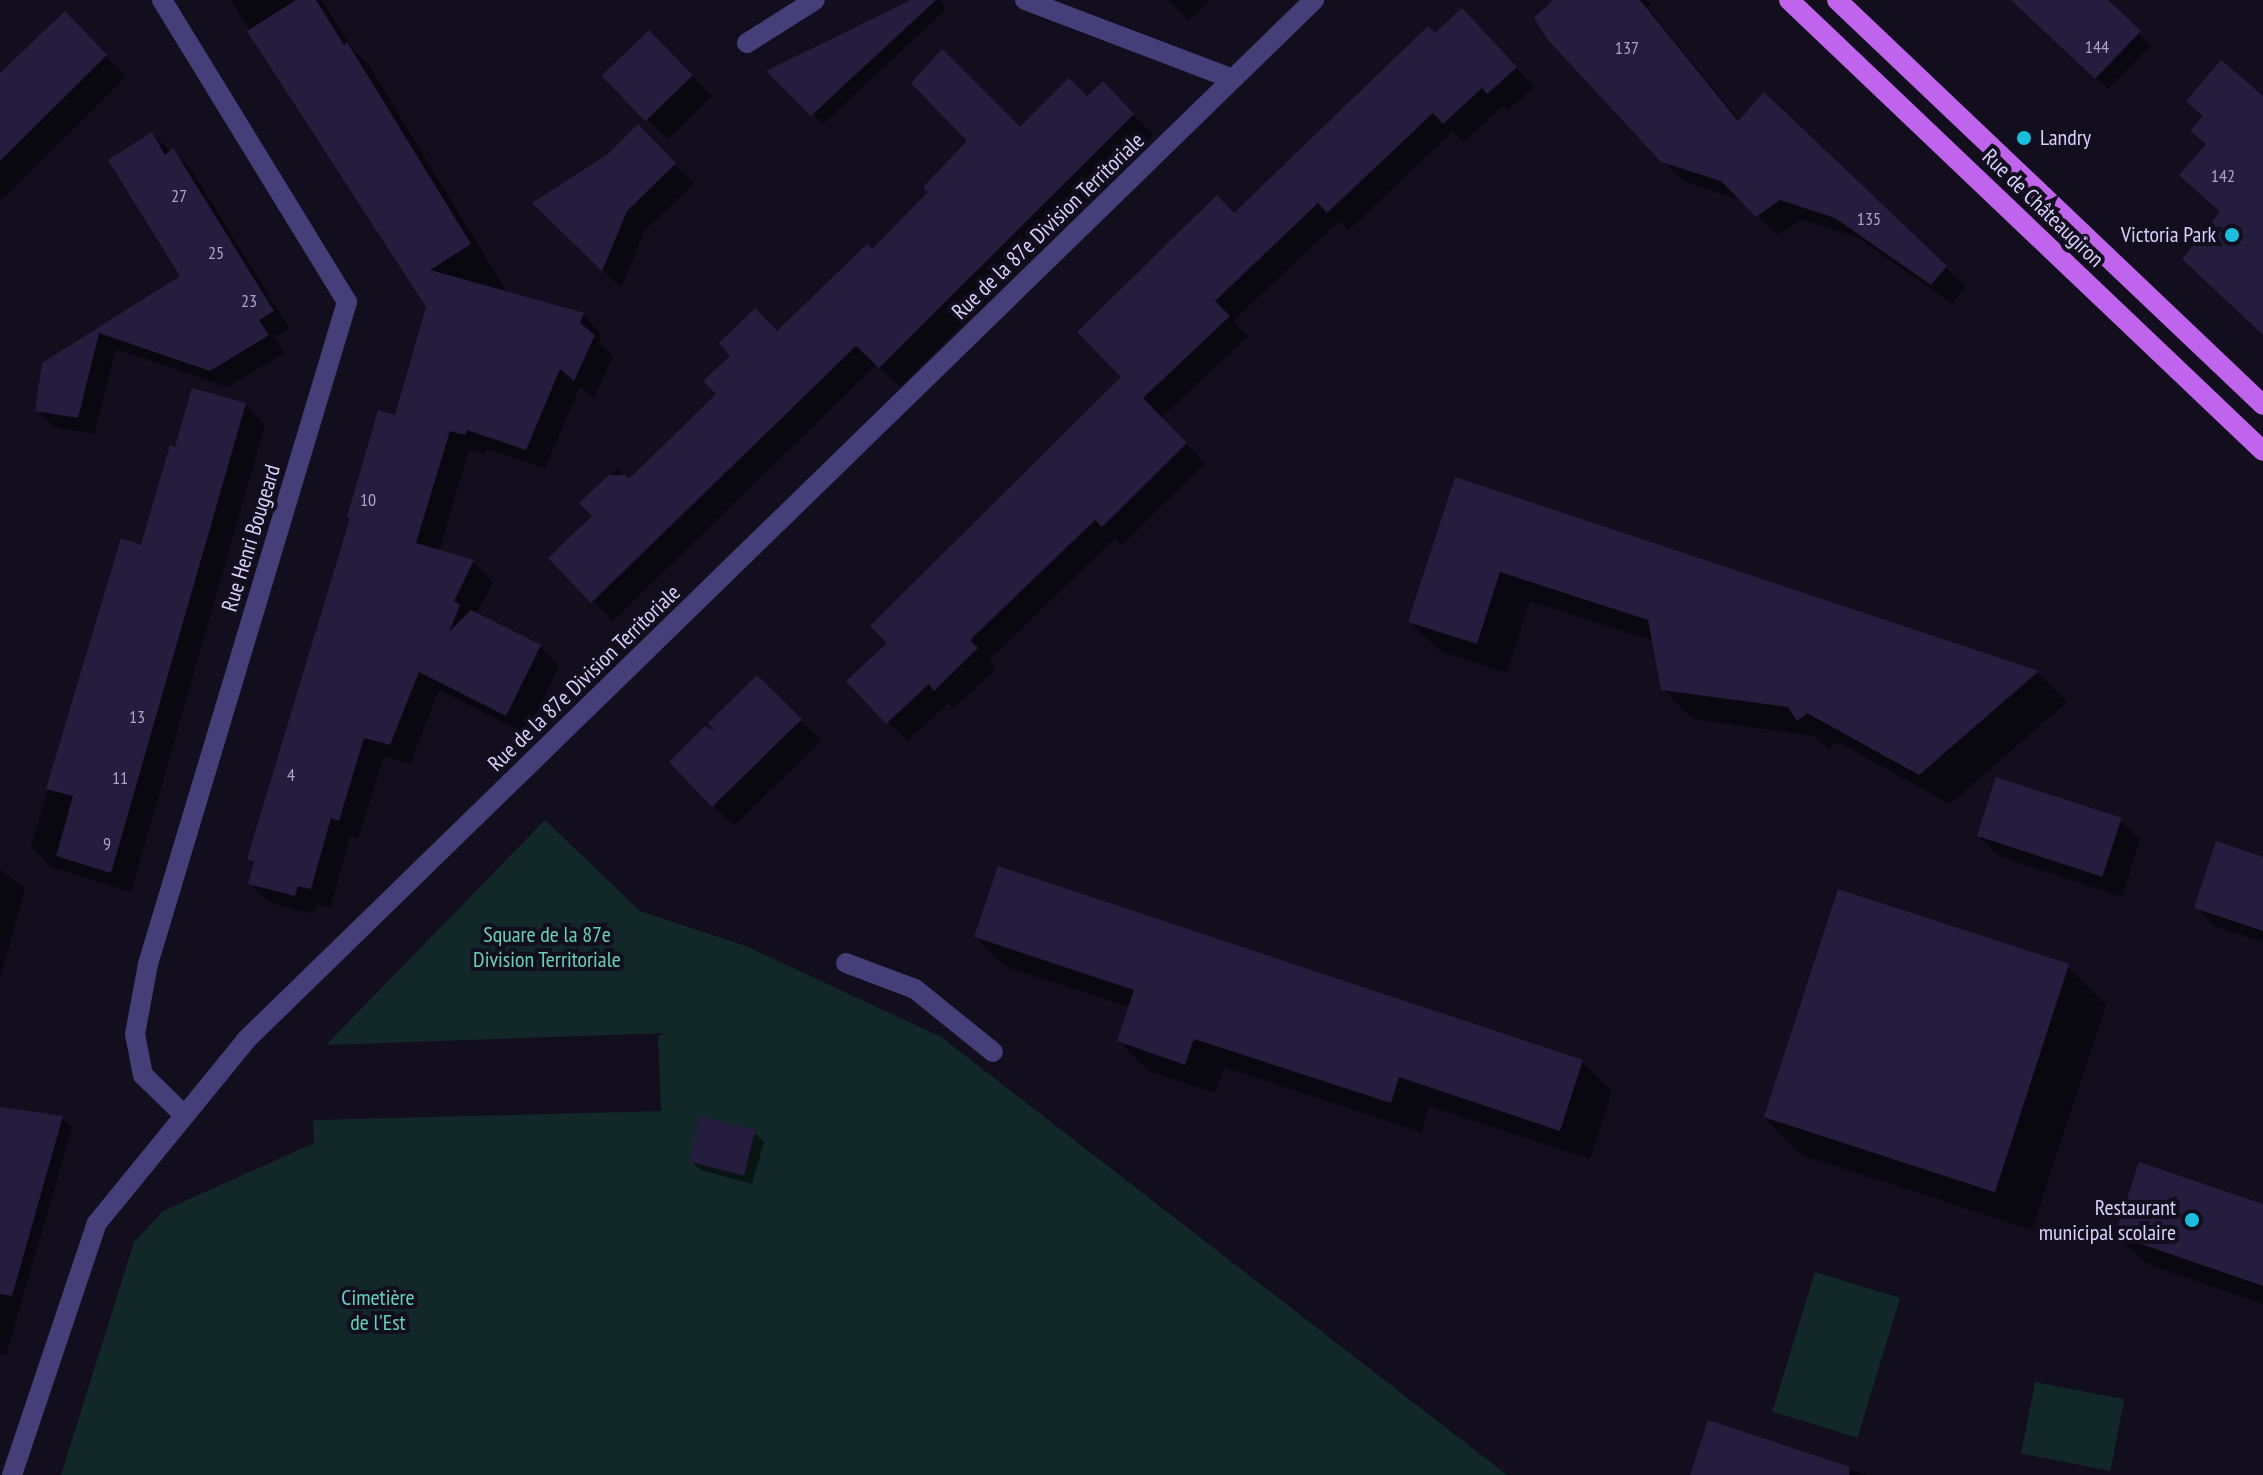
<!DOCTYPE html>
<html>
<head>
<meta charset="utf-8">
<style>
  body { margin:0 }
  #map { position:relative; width:2263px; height:1475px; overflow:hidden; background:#120e1e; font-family:"PT Sans Narrow",sans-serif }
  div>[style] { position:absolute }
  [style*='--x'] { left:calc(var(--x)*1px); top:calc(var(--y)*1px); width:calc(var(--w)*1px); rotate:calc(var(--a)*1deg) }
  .green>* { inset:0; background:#122727; transform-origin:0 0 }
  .shadow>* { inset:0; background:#0007; transform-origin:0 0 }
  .building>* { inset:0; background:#251d3d; transform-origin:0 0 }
  .minor>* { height:20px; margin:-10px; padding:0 10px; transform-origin:10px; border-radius:10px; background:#443f78 }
  .major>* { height:20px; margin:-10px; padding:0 10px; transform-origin:10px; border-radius:10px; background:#c164ed }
  .dots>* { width:22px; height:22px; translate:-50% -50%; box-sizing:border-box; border:4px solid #120e1e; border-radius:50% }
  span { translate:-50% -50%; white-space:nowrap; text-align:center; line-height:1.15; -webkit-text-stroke:8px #120e1e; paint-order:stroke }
  .number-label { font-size:18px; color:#aaa3cb }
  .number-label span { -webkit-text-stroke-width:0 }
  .poi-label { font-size:22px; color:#d7d0fa }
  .left { translate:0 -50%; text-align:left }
  .right { translate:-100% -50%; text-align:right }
  .street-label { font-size:22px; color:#d7d0fa }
  .park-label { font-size:22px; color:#65d1bc }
</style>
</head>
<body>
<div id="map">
  <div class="green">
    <i style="clip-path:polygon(545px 820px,640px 911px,746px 946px,941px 1037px,1507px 1475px,61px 1475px,134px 1242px,163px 1211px,314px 1143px,313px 1120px,661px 1111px,658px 1036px,666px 1033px,326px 1045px)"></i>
    <i style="left:1815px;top:1272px;width:89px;height:146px;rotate:17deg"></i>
    <i style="left:2035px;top:1382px;width:91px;height:73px;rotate:11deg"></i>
  </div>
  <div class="shadow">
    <i style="clip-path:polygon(230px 0,322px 0,351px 47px,368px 64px,508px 294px,583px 315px,602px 335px,599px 342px,613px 356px,594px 398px,580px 387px,545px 468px,487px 449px,484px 454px,469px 449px,439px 552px,473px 562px,493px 582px,476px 615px,540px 646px,559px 666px,526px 734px,439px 690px,410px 764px,384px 756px,358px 839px,350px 837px,330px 908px,317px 904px,314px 914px,270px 903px,250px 883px,255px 865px,249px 858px,396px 417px,429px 307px)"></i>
    <i style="clip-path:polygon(915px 0,940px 0,946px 9px,823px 124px,770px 71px)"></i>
    <i style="clip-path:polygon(1169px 0,1210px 0,1189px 20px)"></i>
    <i style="clip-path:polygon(1556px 0,1647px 0,1651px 4px,1647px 7px,1740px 121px,1945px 267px,1966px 287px,1952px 304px,1857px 237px,1801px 219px,1778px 235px,1743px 201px,1684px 181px,1663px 160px)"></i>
    <i style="clip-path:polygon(2011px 0,2103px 0,2151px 45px,2108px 89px)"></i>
    <i style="clip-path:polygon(1481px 30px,1534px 87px,1507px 111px,1502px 106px,1464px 142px,1453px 131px,1348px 231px,1339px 221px,1233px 321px,1248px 336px,1161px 418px,1205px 463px,1122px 545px,1115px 538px,988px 661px,996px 669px,954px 708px,949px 703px,907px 741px,849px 681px,890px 644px,1124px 377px,1234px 215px,1435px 36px)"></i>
    <i style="left:649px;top:33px;width:89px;height:62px;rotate:45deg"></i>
    <i style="clip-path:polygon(85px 34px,126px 77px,0 201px,0 77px)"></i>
    <i style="clip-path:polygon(1103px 84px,1153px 135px,900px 387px,877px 364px,613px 621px,551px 558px,595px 516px,582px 503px,617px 469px,629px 481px,777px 333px,872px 252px,931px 193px,970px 141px,1020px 130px,1087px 99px)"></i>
    <i style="clip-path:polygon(638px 127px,694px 184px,645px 230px,621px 288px,535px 204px,609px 156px)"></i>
    <i style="clip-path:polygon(152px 134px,190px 168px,289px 328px,275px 337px,284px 353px,227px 387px,116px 349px,94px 434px,54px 427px,38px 410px,44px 364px,182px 276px)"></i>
    <i style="clip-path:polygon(245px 404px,265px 425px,131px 892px,51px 867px,31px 846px,122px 541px,143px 547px,177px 450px)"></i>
    <i style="clip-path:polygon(1456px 480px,2038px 673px,2067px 702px,1950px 804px,1838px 742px,1828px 749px,1815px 736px,1693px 719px,1663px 689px,1654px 641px,1530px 601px,1507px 673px,1440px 651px,1410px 622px)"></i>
    <i style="clip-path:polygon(757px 677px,821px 741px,734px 826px,671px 762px,724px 738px)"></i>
    <i style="clip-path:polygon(2120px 820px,2140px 840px,2122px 897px,1999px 856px,1978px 836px)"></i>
    <i style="clip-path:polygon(2263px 857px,2263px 942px,2216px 927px,2196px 907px)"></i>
    <i style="clip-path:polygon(0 869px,25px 889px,0 979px)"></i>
    <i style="clip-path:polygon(999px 869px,1582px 1062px,1612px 1092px,1590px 1159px,1429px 1106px,1421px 1132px,1224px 1067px,1215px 1093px,1149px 1071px,1119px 1041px,1130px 1007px,1006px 967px,976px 937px)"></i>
    <i style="clip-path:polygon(2068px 967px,2106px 1005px,2032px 1230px,1802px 1155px,1764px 1117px)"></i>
    <i style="clip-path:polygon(0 1109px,62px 1118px,72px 1128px,6px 1355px,0 1354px)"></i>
    <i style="clip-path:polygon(754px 1132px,764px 1142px,752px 1184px,700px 1170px,690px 1160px)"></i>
    <i style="clip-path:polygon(2263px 1206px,2263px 1304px,2147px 1264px,2117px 1235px)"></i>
    <i style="clip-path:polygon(1710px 1422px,1868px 1475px,1692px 1475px)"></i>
  </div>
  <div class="building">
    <i style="clip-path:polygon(296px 0,316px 0,344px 45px,347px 42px,471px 244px,430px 270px,584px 313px,580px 323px,595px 335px,574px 381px,560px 369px,526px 450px,467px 430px,465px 435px,450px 431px,416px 543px,474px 560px,454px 601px,460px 605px,449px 632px,471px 610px,541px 645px,506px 716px,419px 672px,390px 745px,364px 738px,339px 821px,331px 818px,311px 889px,298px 886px,295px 896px,248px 884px,254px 862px,247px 859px,350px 518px,347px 517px,378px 410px,395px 415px,426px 307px,247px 31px)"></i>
    <i style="clip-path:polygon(911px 0,936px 0,811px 116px,766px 71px)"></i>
    <i style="clip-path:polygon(1553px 0,1640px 0,1738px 121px,1764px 92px,1947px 266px,1931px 285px,1835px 218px,1780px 200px,1756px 217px,1721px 181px,1661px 162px,1548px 40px,1534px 18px)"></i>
    <i style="clip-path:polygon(2011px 0,2108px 0,2141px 31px,2095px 79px)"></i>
    <i style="clip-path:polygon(1462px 8px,1517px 67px,1487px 94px,1482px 88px,1443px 124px,1433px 113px,1327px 213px,1318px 203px,1215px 301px,1230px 316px,1143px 398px,1187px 443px,1102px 527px,1095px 520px,970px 640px,978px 648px,934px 691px,929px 684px,886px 724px,846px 681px,887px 643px,870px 626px,1121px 377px,1077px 332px,1217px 195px,1234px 213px,1428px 26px,1435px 33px)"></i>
    <i style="clip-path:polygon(65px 11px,107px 55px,0 161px,0 73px)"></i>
    <i style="left:649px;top:30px;width:63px;height:66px;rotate:46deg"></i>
    <i style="clip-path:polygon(942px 49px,1020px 127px,1069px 78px,1087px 96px,1103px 81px,1134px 114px,879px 368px,856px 346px,591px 603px,548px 558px,592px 516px,579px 503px,609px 475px,625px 475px,629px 479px,716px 394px,703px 381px,730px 356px,719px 343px,755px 308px,777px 331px,867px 244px,872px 249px,928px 192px,923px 187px,967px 141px,911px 83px)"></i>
    <i style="clip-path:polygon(2221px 60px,2263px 96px,2263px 335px,2182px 259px,2220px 212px,2179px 175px,2206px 144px,2190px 131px,2203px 116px,2186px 101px)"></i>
    <i style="clip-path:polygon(638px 124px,676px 163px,627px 211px,602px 271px,532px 203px,608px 154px)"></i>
    <i style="clip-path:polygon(152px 132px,165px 155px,173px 148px,274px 311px,259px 320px,269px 335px,210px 371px,99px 333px,78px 418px,35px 411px,42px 363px,180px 276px,108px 160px)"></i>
    <i style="clip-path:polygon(192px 388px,246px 403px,111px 873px,56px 856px,73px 796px,46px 789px,121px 538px,141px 545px,170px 445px,175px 447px)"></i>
    <i style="clip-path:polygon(1455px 477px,2039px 671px,1919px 775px,1807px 713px,1797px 721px,1788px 707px,1661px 690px,1648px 620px,1500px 572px,1477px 644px,1408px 622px)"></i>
    <i style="clip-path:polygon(757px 675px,802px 719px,712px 807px,669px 762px,705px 726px,716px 732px,708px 723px)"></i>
    <i style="left:1996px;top:777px;width:132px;height:62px;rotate:18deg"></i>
    <i style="clip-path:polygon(2216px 841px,2263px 857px,2263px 931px,2194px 908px)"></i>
    <i style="clip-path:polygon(998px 866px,1583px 1060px,1560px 1131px,1399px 1077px,1391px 1103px,1194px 1039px,1185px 1065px,1117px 1041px,1134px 990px,974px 937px)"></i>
    <i style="left:1838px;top:889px;width:243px;height:240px;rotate:18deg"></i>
    <i style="clip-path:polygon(0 1107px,63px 1116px,12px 1296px,0 1294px)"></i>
    <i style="left:700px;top:1116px;width:57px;height:47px;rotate:14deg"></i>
    <i style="clip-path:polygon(2139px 1162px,2263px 1204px,2263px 1286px,2115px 1235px)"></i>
    <i style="clip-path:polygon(1708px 1420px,1850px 1467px,1849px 1475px,1690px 1475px)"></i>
  </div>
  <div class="minor">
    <i style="--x:162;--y:0;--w:354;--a:58.5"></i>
    <i style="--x:347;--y:302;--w:691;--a:106.73"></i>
    <i style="--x:148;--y:964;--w:71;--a:100.5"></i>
    <i style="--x:135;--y:1034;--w:42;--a:79"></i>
    <i style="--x:143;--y:1075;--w:57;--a:44.3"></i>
    <i style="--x:1025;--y:0;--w:222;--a:20.8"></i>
    <i style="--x:747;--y:43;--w:80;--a:-32.3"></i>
    <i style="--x:846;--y:963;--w:74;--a:20.6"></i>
    <i style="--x:915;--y:989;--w:100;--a:38.9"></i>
    <i style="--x:12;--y:1475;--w:266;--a:-71.4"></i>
    <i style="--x:97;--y:1223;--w:236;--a:-50.8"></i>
    <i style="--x:246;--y:1040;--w:1491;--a:-44.24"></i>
  </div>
  <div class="major">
    <i style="--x:1789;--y:0;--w:654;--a:43.58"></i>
    <i style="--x:1837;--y:0;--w:588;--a:43.55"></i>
  </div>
  <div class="dots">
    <i style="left:2024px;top:138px;background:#19bfdd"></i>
    <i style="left:2232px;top:235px;background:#19bfdd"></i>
    <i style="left:2192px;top:1220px;background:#19bfdd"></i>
  </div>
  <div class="number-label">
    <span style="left:2097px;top:47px">144</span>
    <span style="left:1627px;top:48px">137</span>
    <span style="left:2223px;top:176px">142</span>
    <span style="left:179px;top:196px">27</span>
    <span style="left:1869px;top:219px">135</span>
    <span style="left:216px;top:253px">25</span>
    <span style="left:249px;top:301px">23</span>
    <span style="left:368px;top:500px">10</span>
    <span style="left:137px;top:717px">13</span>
    <span style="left:291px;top:775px">4</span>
    <span style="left:120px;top:778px">11</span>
    <span style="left:107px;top:844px">9</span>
  </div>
  <div class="poi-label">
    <span class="left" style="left:2040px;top:138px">Landry</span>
    <span class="right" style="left:2216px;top:235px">Victoria Park</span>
    <span class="right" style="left:2176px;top:1220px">Restaurant<br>municipal scolaire</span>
  </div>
  <div class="street-label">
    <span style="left:2043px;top:208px;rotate:44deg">Rue de Châteaugiron</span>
    <span style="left:1048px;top:226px;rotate:-44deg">Rue de la 87e Division Territoriale</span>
    <span style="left:251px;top:538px;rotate:-73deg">Rue Henri Bougeard</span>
    <span style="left:584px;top:678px;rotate:-44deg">Rue de la 87e Division Territoriale</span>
  </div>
  <div class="park-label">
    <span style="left:547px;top:947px">Square de la 87e<br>Division Territoriale</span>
    <span style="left:378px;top:1310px">Cimetière<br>de l'Est</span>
  </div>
</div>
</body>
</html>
